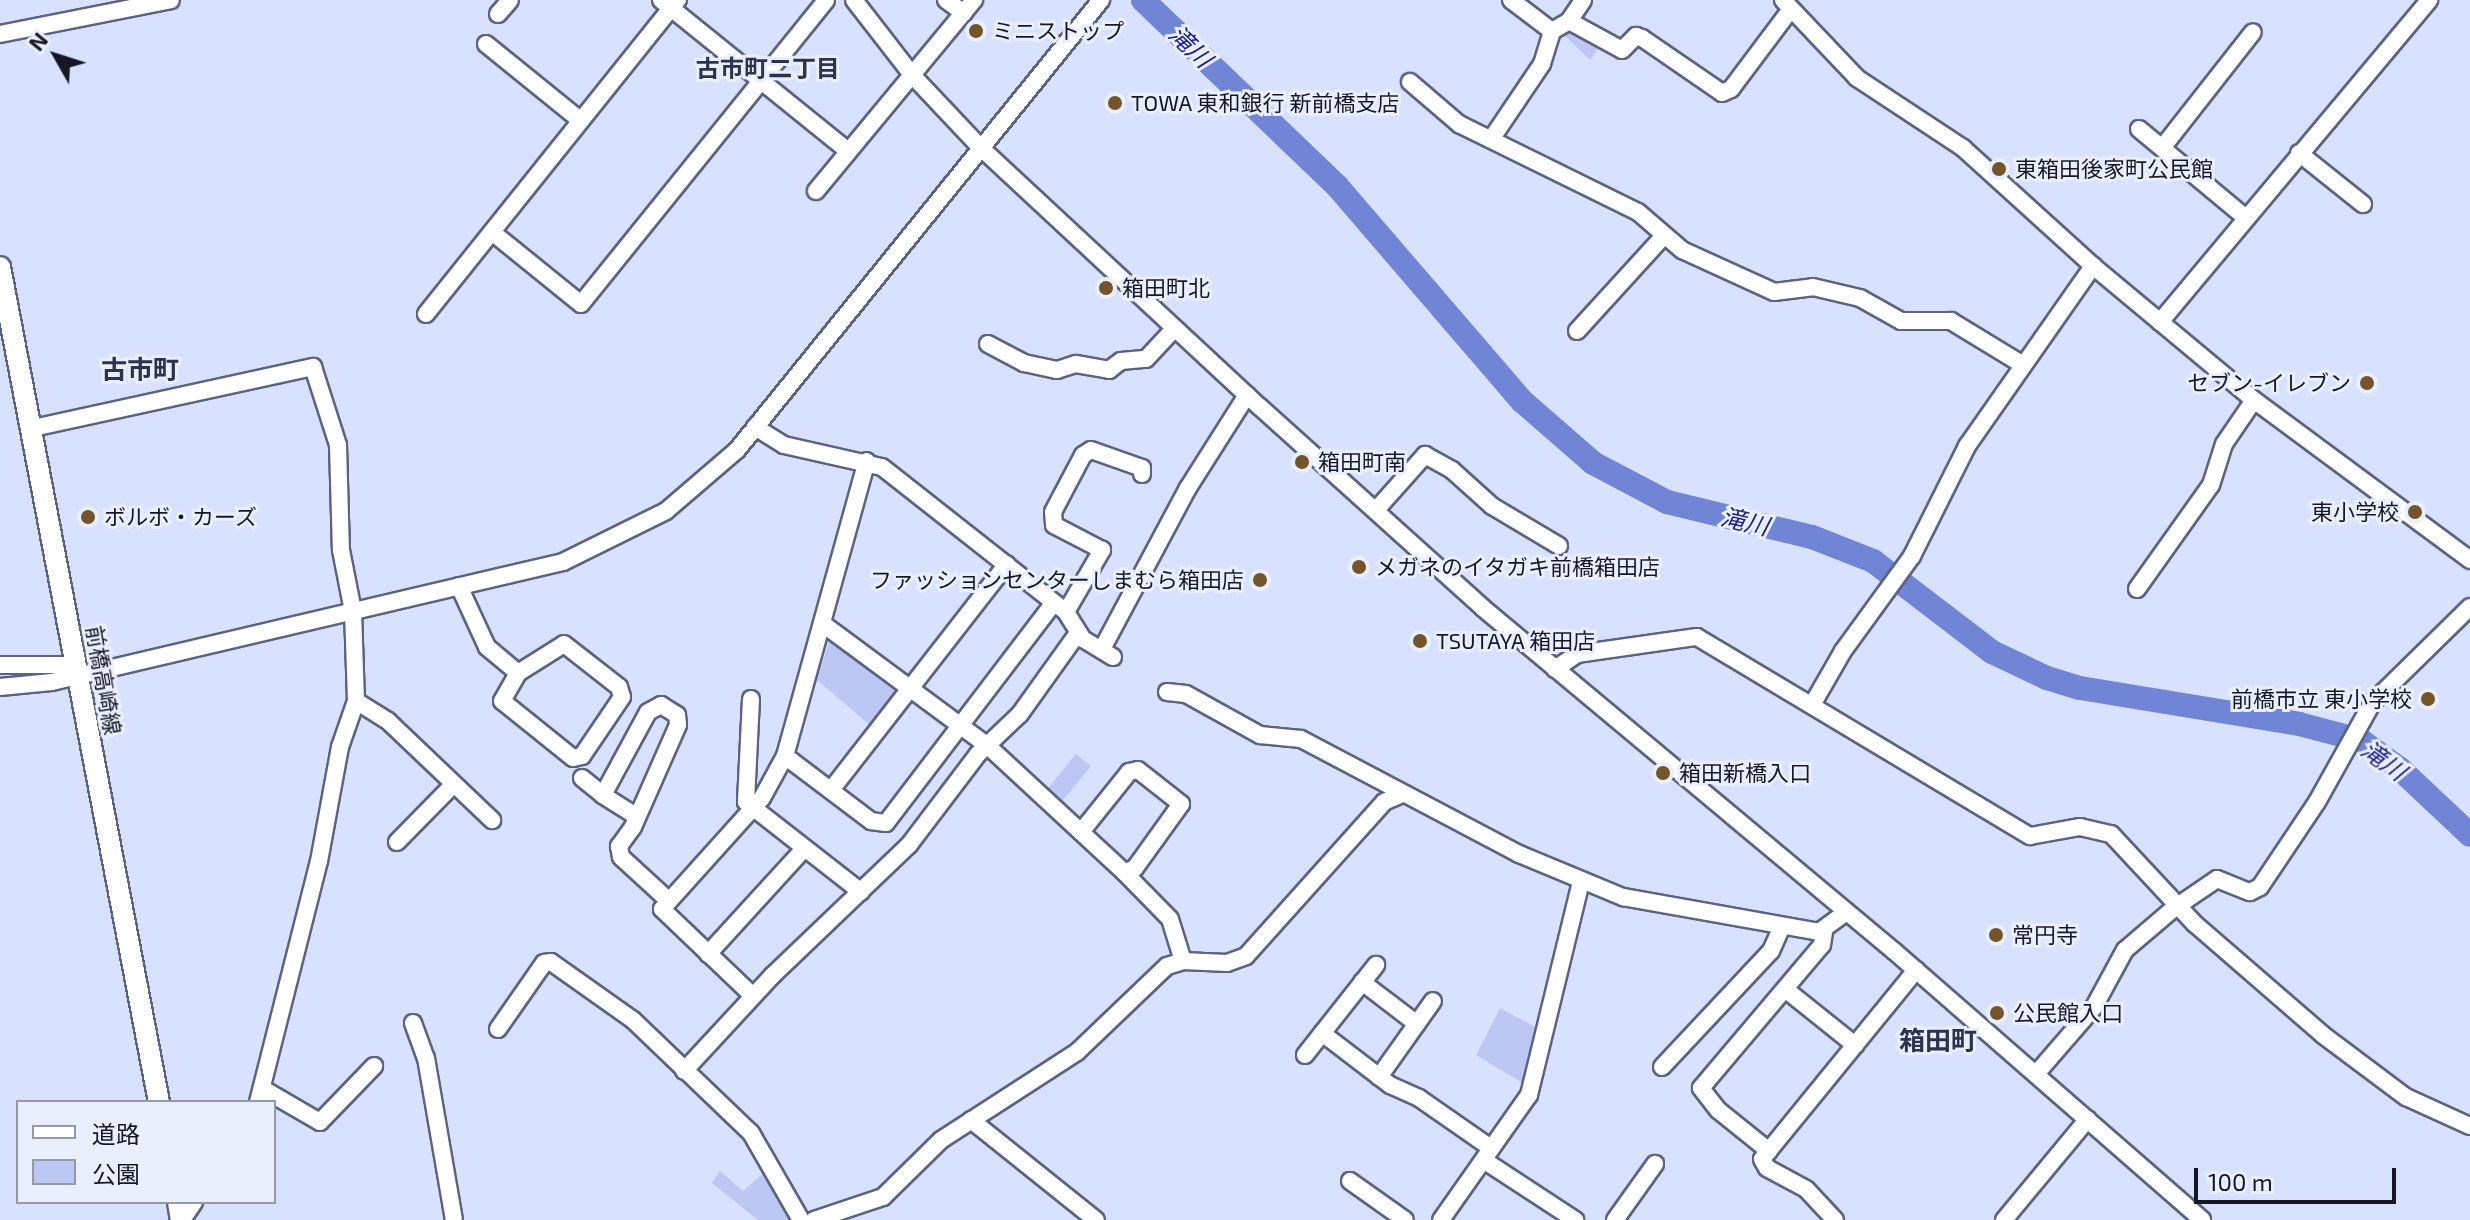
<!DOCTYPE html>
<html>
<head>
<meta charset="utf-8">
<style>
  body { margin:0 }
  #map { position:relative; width:2470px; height:1220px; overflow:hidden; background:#d8e1fd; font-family:"Exo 2","Noto Sans JP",sans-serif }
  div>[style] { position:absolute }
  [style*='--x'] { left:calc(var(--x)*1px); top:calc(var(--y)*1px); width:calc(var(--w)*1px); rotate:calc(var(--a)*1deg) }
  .green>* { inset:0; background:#bcc8f3; transform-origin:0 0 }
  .river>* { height:24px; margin:-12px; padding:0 12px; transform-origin:12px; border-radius:12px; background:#7185d7 }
  .roads { filter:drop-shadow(2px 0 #5b6382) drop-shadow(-2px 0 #5b6382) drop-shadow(0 2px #5b6382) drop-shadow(0 -2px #5b6382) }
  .minor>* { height:16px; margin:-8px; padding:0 8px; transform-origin:8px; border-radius:8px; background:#fff }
  .major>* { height:20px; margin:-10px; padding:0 10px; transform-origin:10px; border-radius:10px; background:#fff }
  .dots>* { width:22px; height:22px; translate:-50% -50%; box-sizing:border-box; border:4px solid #eaeffd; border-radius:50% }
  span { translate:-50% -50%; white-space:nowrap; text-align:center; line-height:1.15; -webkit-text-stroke:6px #eaeffd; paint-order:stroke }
  .poi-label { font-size:22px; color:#151824 }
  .left { translate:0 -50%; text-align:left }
  .right { translate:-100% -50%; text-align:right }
  .street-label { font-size:22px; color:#151824 }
  .water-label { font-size:24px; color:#1e2181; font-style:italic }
  .neighbourhood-label { font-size:24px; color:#2c334e; font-weight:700 }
  .quarter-label { font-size:26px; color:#2c334e; font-weight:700 }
  .legend { position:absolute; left:16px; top:1100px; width:260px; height:104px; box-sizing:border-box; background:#eaeffd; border:2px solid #9599a6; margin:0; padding:10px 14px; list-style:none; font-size:24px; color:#151824 }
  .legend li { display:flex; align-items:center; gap:16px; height:40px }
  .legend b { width:40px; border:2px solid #9599a6 }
  .north { position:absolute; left:16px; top:16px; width:80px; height:80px; -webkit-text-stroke:6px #eaeffd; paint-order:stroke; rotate:309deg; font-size:22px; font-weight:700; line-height:32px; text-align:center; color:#151824 }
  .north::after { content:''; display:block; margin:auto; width:28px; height:36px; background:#151824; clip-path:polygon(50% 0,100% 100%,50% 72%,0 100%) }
  .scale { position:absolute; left:2194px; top:1168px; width:202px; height:36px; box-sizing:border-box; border:4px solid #151824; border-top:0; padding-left:10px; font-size:24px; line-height:28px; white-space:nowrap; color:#151824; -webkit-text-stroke:6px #eaeffd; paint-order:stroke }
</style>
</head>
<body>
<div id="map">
  <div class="green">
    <i style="clip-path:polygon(1569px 25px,1602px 43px,1590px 60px,1560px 31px)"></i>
    <i style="clip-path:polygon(830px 638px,900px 686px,900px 694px,871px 726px,817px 680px)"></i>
    <i style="left:1076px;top:754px;width:19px;height:48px;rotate:39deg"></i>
    <i style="clip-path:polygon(1500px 1008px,1539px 1029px,1526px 1085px,1476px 1055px)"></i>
    <i style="clip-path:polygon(767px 1170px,793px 1220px,758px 1220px,712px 1183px,720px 1171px,743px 1191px)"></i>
  </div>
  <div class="river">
    <i style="--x:1143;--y:0;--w:269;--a:43.8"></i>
    <i style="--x:1337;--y:186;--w:284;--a:49.3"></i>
    <i style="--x:1522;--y:401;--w:94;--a:41.1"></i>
    <i style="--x:1593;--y:463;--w:84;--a:27.8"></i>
    <i style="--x:1667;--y:502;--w:149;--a:13.6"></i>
    <i style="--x:1812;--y:537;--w:66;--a:21.5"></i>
    <i style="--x:1873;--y:561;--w:150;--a:37.4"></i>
    <i style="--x:1992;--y:652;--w:61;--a:25.3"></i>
    <i style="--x:2047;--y:678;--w:34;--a:17"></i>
    <i style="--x:2080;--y:688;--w:222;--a:9.3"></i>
    <i style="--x:2299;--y:724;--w:63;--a:14.7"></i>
    <i style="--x:2360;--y:740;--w:49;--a:35.9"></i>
    <i style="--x:2400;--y:769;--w:96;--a:43.3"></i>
  </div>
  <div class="roads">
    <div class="minor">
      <i style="--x:661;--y:0;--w:240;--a:38.9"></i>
      <i style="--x:854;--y:0;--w:96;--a:52.2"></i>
      <i style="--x:913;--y:76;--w:98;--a:46.7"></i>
      <i style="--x:980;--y:147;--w:382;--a:42.9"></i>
      <i style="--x:1260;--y:407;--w:300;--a:42"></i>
      <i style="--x:1483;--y:608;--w:535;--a:39.85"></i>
      <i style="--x:1894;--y:951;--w:409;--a:41.1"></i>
      <i style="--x:946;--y:0;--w:22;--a:36"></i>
      <i style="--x:1511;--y:0;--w:51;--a:37.1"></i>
      <i style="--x:1783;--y:0;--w:108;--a:46.5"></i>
      <i style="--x:1857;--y:78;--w:127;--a:33.4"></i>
      <i style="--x:1963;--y:148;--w:176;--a:42.2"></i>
      <i style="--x:2093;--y:266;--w:209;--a:39.8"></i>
      <i style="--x:2254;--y:400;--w:269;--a:36.5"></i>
      <i style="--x:498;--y:14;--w:18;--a:-49"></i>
      <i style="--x:1569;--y:21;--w:60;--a:28.7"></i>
      <i style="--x:1622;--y:50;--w:20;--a:-45"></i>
      <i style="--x:1636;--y:36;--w:6;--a:18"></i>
      <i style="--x:1642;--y:38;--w:97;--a:34.5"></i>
      <i style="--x:1722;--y:93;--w:10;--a:-24"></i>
      <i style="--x:1731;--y:89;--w:100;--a:-53.1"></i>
      <i style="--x:0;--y:34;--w:174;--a:-11.2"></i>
      <i style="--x:486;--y:44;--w:122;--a:39"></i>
      <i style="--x:1410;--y:82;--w:65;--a:40.6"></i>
      <i style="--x:1459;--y:124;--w:199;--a:26.2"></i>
      <i style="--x:1638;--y:212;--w:58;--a:40.8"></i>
      <i style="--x:1682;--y:250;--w:101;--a:24.5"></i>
      <i style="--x:1774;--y:292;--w:39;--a:-7"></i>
      <i style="--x:1813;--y:287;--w:48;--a:13.2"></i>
      <i style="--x:1860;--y:298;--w:47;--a:29.3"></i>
      <i style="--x:1901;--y:321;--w:50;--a:0"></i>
      <i style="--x:1951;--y:321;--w:84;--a:31.4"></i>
      <i style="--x:2139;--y:129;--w:139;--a:39.8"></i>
      <i style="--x:1492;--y:138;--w:89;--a:-56"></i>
      <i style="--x:1542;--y:64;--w:34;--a:-73"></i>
      <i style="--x:1552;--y:31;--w:20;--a:-30"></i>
      <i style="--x:1569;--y:21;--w:25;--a:-56"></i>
      <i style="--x:2162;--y:148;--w:147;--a:-51.9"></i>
      <i style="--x:2299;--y:153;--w:82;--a:38.6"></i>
      <i style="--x:816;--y:191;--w:248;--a:-50.4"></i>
      <i style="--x:492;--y:232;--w:114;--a:39"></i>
      <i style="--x:581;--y:304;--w:390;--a:-51.1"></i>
      <i style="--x:426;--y:314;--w:403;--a:-51.3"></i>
      <i style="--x:2160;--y:322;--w:420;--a:-50.1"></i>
      <i style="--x:1577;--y:331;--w:126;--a:-47.6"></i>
      <i style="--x:988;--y:344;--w:41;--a:27.8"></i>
      <i style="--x:1024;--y:363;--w:34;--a:12"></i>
      <i style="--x:1057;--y:370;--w:20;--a:-18"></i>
      <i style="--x:1076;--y:364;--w:34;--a:10"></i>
      <i style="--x:1109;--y:370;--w:15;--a:-37"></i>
      <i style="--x:1121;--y:361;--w:25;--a:-5"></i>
      <i style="--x:1146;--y:359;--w:42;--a:-46.9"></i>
      <i style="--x:755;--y:427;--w:34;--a:32"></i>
      <i style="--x:784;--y:445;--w:100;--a:12.7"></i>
      <i style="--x:882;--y:467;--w:234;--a:38.2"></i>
      <i style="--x:1066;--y:612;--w:32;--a:58"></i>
      <i style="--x:1083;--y:639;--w:35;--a:31"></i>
      <i style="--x:33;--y:428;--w:287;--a:-12.3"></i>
      <i style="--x:313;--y:367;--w:82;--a:72.2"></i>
      <i style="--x:338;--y:445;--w:105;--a:88.4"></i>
      <i style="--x:341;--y:550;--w:62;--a:78.9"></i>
      <i style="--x:353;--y:611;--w:90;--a:88.1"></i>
      <i style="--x:356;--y:701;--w:49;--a:109.2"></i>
      <i style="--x:340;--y:747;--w:116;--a:100.4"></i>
      <i style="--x:319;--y:861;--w:249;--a:104.2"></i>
      <i style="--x:1376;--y:510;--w:74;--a:-48.3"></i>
      <i style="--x:1425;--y:455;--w:31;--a:29"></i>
      <i style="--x:1452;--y:470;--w:54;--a:42"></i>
      <i style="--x:1492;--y:506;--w:78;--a:30.8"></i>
      <i style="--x:459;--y:586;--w:67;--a:65.3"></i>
      <i style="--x:487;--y:647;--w:40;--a:40"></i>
      <i style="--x:518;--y:673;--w:54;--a:-32.2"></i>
      <i style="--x:564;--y:644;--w:70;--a:38"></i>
      <i style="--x:619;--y:687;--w:10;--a:73"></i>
      <i style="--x:622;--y:697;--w:71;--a:124.1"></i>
      <i style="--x:582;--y:756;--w:9;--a:167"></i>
      <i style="--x:573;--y:758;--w:91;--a:-141.2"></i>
      <i style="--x:502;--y:701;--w:32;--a:-60"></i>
      <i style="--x:2137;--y:589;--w:128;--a:-54.6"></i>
      <i style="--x:2211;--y:485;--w:43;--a:-72.4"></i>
      <i style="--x:2224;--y:444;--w:53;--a:-55.7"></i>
      <i style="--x:1066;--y:612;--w:72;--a:-59.9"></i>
      <i style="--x:1102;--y:550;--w:54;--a:-152.5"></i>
      <i style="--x:1054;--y:525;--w:13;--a:-94"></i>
      <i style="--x:1053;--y:512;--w:64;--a:-62.2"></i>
      <i style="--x:1083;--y:455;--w:9;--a:-32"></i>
      <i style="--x:1091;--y:450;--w:54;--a:19.4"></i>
      <i style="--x:1142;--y:468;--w:6;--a:90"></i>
      <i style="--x:823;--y:624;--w:207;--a:36.5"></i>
      <i style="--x:989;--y:747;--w:185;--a:42.8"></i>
      <i style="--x:1125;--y:873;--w:64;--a:45.6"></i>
      <i style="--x:1170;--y:919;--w:44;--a:72.8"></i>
      <i style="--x:1102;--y:649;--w:183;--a:-61.9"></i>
      <i style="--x:1188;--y:488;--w:110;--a:-57.6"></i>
      <i style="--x:0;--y:665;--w:61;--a:0"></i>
      <i style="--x:61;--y:665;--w:20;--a:27"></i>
      <i style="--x:1555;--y:669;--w:27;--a:-34"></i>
      <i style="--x:1577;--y:654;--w:121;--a:-8.1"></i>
      <i style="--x:1697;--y:637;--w:388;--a:30.9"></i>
      <i style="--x:2030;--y:836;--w:51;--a:-10.2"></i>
      <i style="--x:2080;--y:827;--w:32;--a:13"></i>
      <i style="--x:2111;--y:834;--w:123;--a:47"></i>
      <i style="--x:2195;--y:924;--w:169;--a:40.9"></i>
      <i style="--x:2323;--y:1035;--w:104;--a:36.8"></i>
      <i style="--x:2406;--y:1097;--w:70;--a:24.4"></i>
      <i style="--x:0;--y:687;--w:52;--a:-5.5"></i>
      <i style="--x:52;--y:682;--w:525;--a:-13.22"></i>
      <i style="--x:563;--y:562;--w:115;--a:-26.3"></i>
      <i style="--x:666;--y:511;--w:94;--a:-40.7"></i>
      <i style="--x:737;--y:450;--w:579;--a:-51.03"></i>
      <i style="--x:1167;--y:692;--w:19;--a:6"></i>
      <i style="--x:1186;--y:694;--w:85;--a:29"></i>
      <i style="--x:1260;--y:735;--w:41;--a:5.6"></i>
      <i style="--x:1301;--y:739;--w:246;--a:27.8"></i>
      <i style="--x:1519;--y:854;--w:113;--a:22.5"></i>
      <i style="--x:1623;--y:897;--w:199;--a:10.1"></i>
      <i style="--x:1819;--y:932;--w:34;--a:-36"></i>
      <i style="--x:751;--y:699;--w:103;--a:92.8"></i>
      <i style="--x:746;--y:802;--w:146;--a:38"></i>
      <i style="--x:356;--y:701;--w:38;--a:32"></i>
      <i style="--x:388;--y:721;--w:144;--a:43.6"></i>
      <i style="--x:1812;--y:705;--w:62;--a:-60.1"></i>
      <i style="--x:1843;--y:651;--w:117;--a:-54"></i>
      <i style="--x:1912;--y:556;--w:123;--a:-63.4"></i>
      <i style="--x:1967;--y:446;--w:220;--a:-55"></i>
      <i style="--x:785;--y:756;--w:108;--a:37.1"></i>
      <i style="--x:871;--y:821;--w:15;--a:8"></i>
      <i style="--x:886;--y:823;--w:274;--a:-52.7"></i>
      <i style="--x:582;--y:778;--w:27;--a:39"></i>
      <i style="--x:831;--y:790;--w:286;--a:-52.1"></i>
      <i style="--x:636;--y:816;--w:39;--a:-148"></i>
      <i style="--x:603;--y:795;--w:94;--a:-61.5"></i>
      <i style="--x:648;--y:712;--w:15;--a:-28"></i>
      <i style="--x:661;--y:705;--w:19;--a:32"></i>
      <i style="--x:677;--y:715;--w:10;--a:84"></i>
      <i style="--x:678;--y:725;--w:111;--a:113.8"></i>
      <i style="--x:633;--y:827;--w:24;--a:126"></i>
      <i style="--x:619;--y:846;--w:11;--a:80"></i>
      <i style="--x:621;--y:857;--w:64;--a:42.5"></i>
      <i style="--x:1081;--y:832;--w:77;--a:-51.3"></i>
      <i style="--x:1129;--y:772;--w:9;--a:-13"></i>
      <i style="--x:1138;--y:770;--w:55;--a:38.3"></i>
      <i style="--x:1181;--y:804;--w:79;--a:125.7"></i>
      <i style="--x:1135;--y:868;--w:11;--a:153"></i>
      <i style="--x:397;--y:842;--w:80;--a:-45.5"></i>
      <i style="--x:708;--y:954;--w:142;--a:-47.6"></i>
      <i style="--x:1362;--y:982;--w:69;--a:37.4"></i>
      <i style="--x:1785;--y:989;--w:90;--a:38.7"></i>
      <i style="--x:753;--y:996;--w:126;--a:-136.3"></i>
      <i style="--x:662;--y:909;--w:149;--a:-48"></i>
      <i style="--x:762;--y:798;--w:48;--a:-61.3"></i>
      <i style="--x:785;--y:756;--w:306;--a:-74.5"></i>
      <i style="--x:413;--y:1023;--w:37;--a:70"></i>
      <i style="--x:426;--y:1058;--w:164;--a:80.2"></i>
      <i style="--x:498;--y:1029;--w:80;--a:-55.1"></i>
      <i style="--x:544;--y:963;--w:7;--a:-8"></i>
      <i style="--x:551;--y:962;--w:100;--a:35.3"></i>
      <i style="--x:633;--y:1020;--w:163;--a:43.8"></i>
      <i style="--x:751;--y:1133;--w:100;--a:60.1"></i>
      <i style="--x:1322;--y:1033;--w:86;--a:37.4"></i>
      <i style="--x:1390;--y:1085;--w:32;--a:24"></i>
      <i style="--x:1419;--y:1098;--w:88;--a:34.8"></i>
      <i style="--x:1305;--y:1055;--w:115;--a:-51.7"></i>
      <i style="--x:1662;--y:1067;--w:159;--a:-46.8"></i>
      <i style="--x:1771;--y:951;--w:27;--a:-66"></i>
      <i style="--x:684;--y:1071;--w:131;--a:-47.2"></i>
      <i style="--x:773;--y:975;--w:188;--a:-43.7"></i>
      <i style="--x:909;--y:845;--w:114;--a:-52.8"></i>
      <i style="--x:978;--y:754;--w:58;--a:-43.6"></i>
      <i style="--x:1020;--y:714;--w:100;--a:-54.4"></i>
      <i style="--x:2036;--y:1074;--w:89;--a:-49.1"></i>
      <i style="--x:2094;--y:1007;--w:65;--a:-61.5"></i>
      <i style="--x:2125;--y:950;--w:63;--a:-40.5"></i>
      <i style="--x:2173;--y:909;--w:53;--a:-34.3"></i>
      <i style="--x:2217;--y:879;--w:35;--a:22"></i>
      <i style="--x:2250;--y:892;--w:11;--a:-27"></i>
      <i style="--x:2260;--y:887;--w:102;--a:-56.2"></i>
      <i style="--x:2317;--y:802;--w:113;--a:-60.9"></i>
      <i style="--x:2372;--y:703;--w:137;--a:-44.4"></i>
      <i style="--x:1379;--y:1077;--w:93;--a:-54.6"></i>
      <i style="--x:263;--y:1089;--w:66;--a:30.1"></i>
      <i style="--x:320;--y:1122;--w:78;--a:-46"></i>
      <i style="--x:971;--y:1120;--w:160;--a:38.7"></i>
      <i style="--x:1769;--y:1151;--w:65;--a:-141.2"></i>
      <i style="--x:1718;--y:1110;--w:28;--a:-128"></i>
      <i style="--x:1701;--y:1088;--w:187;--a:-49.8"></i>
      <i style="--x:1822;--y:945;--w:13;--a:-81"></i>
      <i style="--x:1485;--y:1161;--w:108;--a:33.2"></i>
      <i style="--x:1350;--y:1181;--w:67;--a:35.3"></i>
      <i style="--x:182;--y:1220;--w:22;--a:-56"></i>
      <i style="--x:814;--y:1220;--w:73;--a:-18.4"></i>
      <i style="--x:883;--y:1197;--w:81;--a:-44.5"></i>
      <i style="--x:941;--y:1140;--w:162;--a:-32.9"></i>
      <i style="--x:1077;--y:1052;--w:124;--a:-43.7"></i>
      <i style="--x:1167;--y:966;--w:17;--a:-17"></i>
      <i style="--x:1183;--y:961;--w:44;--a:2.6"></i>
      <i style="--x:1227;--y:963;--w:20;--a:-20"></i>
      <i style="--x:1246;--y:956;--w:207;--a:-48.1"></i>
      <i style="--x:1384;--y:802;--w:20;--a:-24"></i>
      <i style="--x:1441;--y:1220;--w:153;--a:-54.9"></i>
      <i style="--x:1529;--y:1095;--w:219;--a:-76.3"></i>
      <i style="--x:1615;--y:1220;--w:69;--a:-54.5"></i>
      <i style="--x:1835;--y:1220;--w:42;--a:-133.1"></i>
      <i style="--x:1806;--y:1189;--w:44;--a:-151.7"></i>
      <i style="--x:1767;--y:1168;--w:10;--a:-119"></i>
      <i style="--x:1762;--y:1159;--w:244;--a:-50.8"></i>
      <i style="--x:2004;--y:1220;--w:131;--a:-50.3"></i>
    </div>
    <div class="major">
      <i style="--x:0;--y:267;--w:850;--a:79.22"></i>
      <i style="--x:178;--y:1202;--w:18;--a:81"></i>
    </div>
  </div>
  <div class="dots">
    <i style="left:976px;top:31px;background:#74542a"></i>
    <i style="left:1115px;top:103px;background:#74542a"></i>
    <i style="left:1999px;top:169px;background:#74542a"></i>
    <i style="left:1106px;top:288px;background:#74542a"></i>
    <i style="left:2367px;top:383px;background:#74542a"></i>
    <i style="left:1302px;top:462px;background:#74542a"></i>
    <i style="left:2415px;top:512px;background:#74542a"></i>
    <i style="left:88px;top:517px;background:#74542a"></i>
    <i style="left:1359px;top:567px;background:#74542a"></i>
    <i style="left:1260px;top:580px;background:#74542a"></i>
    <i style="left:1420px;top:641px;background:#74542a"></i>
    <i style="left:2428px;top:699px;background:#74542a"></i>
    <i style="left:1663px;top:773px;background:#74542a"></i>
    <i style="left:1996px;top:935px;background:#74542a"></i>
    <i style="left:1997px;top:1013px;background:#74542a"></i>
  </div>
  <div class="poi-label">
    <span class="left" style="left:992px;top:31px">ミニストップ</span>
    <span class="left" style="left:1131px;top:103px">TOWA 東和銀行 新前橋支店</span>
    <span class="left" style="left:2015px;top:169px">東箱田後家町公民館</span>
    <span class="left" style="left:1122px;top:288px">箱田町北</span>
    <span class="right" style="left:2351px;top:383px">セブン-イレブン</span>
    <span class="left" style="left:1318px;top:462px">箱田町南</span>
    <span class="right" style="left:2399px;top:512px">東小学校</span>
    <span class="left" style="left:104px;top:517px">ボルボ・カーズ</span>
    <span class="left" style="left:1375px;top:567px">メガネのイタガキ前橋箱田店</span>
    <span class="right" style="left:1244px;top:580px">ファッションセンターしまむら箱田店</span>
    <span class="left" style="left:1436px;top:641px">TSUTAYA 箱田店</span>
    <span class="right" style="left:2412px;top:699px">前橋市立 東小学校</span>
    <span class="left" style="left:1679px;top:773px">箱田新橋入口</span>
    <span class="left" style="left:2012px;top:935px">常円寺</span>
    <span class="left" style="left:2013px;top:1013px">公民館入口</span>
  </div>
  <div class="street-label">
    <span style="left:104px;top:680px;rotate:80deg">前橋高崎線</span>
  </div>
  <div class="water-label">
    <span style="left:1191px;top:46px;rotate:44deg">滝川</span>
    <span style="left:1745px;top:521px;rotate:13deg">滝川</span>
    <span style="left:2384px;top:760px;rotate:36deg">滝川</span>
  </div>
  <div class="neighbourhood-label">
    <span style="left:768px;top:68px">古市町二丁目</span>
  </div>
  <div class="quarter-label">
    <span style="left:140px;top:369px">古市町</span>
    <span style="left:1938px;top:1040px">箱田町</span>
  </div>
  <ul class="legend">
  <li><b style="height:10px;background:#fff"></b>道路</li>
  <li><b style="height:22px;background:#bcc8f3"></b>公園</li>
  </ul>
  <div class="north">N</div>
  <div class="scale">100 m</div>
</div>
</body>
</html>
